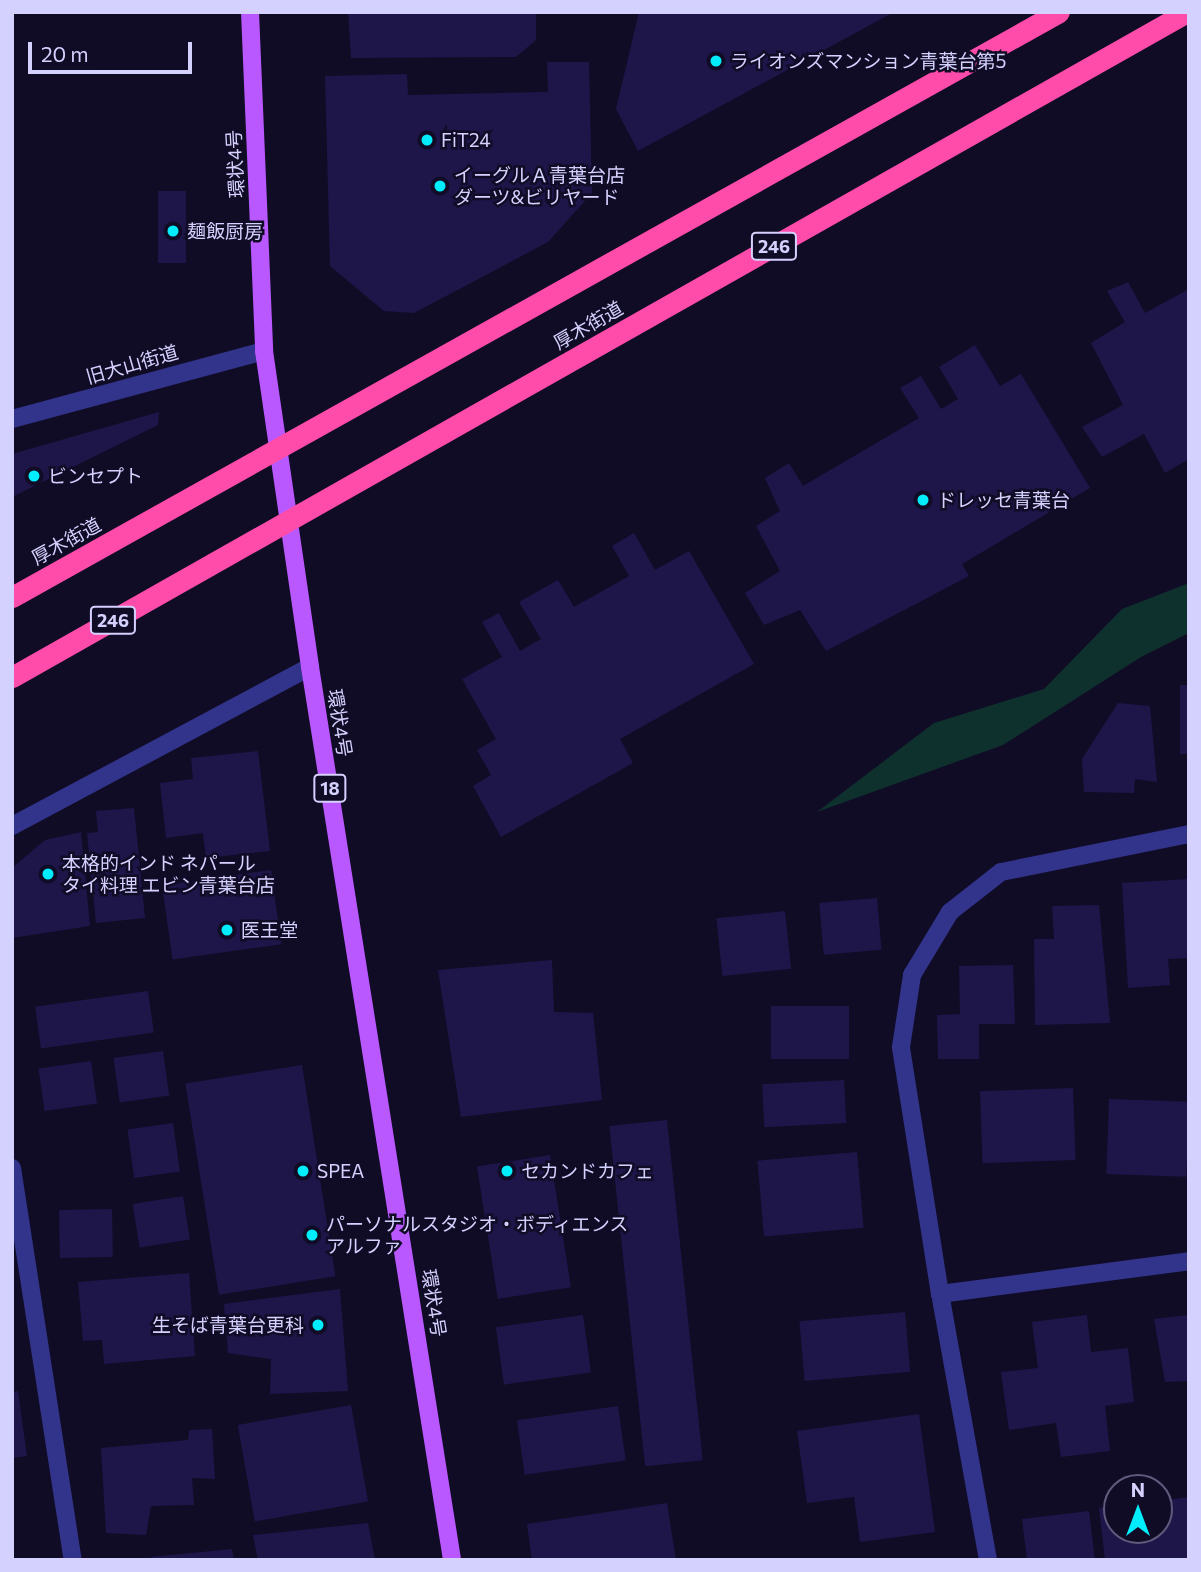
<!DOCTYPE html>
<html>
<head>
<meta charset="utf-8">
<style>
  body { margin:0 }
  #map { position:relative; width:1201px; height:1572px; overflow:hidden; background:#100c26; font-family:Commissioner,"Noto Sans JP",sans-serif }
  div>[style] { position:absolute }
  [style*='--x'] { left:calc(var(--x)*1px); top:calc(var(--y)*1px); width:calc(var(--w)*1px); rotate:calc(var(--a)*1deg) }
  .green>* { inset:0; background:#0f312e }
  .building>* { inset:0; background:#1e1649; transform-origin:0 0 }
  .minor>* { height:18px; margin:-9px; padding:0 9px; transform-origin:9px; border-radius:9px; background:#32338a }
  .major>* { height:18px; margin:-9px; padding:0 9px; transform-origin:9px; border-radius:9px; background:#b958ff }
  .highway>* { height:21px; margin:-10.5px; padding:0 10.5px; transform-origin:10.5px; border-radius:10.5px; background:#ff4caa }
  .dots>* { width:19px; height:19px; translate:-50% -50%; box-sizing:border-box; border:4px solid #100c26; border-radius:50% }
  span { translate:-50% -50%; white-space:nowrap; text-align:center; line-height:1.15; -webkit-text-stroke:5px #100c26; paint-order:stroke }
  .shield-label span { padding:2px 5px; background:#100c26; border:2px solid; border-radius:5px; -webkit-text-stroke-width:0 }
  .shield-label { font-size:18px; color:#d5d1ff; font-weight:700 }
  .poi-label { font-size:19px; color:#d5d1ff }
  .left { translate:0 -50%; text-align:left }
  .right { translate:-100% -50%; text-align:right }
  .street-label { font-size:19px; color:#d5d1ff }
  .frame { position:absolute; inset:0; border:14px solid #d5d1ff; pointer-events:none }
  .north { position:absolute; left:1103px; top:1474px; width:70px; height:70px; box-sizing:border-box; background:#100c26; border:2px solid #5f5b7d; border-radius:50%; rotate:0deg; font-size:19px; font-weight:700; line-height:28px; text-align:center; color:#d5d1ff }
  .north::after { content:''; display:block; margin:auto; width:24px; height:32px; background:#00eefc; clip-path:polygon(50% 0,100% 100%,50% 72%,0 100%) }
  .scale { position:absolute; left:28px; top:42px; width:164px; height:32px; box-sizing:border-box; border:4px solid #d5d1ff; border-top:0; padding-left:9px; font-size:21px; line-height:24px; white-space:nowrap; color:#d5d1ff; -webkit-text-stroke:5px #100c26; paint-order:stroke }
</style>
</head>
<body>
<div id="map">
  <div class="green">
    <i style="clip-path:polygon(1189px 583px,1189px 633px,1141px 657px,1003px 745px,817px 812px,934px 723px,1044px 689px,1122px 609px)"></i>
  </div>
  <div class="building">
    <i style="clip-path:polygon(348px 12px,536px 12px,536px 40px,516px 57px,351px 58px)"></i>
    <i style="clip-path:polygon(639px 12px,894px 12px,638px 151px,616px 109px)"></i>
    <i style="clip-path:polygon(547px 62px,589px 62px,592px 193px,548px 242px,414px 313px,384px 311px,330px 266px,325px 76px,407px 74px,408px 95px,548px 92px)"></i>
    <i style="left:158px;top:191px;width:28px;height:72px"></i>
    <i style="clip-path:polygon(1128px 282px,1145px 313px,1189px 289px,1189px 459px,1165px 473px,1144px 434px,1102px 457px,1082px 427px,1123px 405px,1091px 343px,1125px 322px,1107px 291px)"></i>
    <i style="clip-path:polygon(975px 345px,1000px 386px,1021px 374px,1090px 488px,962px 564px,969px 576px,826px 651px,800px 610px,764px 625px,745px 593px,780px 571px,756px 526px,780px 511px,765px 478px,789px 463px,803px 486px,919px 418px,900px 388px,921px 376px,941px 409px,958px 399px,939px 367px)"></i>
    <i style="clip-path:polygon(159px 412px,158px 425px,12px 497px,12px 454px)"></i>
    <i style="clip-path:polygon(634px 533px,655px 570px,689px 551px,754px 664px,620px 739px,633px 763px,501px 837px,473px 786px,491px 775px,477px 750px,496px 739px,462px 679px,502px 657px,482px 622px,499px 613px,520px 651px,541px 639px,519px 602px,558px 580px,574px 607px,629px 576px,612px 546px)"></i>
    <i style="left:1189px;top:685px;width:69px;height:9px;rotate:90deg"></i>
    <i style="clip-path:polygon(1118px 703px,1150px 706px,1157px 782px,1135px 779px,1134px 793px,1084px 792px,1082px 759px)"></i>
    <i style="clip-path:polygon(258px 751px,270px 851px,206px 858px,203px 833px,166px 838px,160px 783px,193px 779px,191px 758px)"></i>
    <i style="clip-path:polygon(134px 808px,145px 918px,96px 923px,87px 833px,98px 832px,96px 811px)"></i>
    <i style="clip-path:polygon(81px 832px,90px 926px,12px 938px,12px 868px,45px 840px)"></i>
    <i style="left:271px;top:870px;width:75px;height:110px;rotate:82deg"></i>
    <i style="clip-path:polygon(1189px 879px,1189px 958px,1168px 959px,1170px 985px,1128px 988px,1122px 883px)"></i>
    <i style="left:877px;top:898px;width:52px;height:58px;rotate:85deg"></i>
    <i style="clip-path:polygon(1099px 905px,1110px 1023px,1035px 1025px,1034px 939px,1054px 939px,1052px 906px)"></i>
    <i style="left:785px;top:911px;width:58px;height:69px;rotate:84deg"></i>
    <i style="clip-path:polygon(552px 960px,554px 1012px,593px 1013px,602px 1100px,461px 1117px,438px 970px)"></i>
    <i style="clip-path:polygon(1013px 965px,1015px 1024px,979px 1024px,979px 1059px,938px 1059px,937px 1015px,960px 1014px,959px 966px)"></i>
    <i style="left:148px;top:991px;width:42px;height:114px;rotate:82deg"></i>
    <i style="left:849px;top:1006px;width:53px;height:78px;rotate:90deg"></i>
    <i style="left:163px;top:1051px;width:45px;height:50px;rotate:82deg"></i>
    <i style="left:91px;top:1061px;width:43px;height:53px;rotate:82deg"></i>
    <i style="left:302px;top:1065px;width:214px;height:118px;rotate:81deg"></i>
    <i style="left:844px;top:1080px;width:43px;height:82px;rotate:87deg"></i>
    <i style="left:1073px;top:1088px;width:72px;height:93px;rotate:88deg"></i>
    <i style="left:1109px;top:1099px;width:80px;height:75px;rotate:2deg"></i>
    <i style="left:667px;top:1120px;width:342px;height:58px;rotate:84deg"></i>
    <i style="left:173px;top:1123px;width:49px;height:46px;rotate:82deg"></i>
    <i style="left:857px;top:1152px;width:76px;height:100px;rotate:85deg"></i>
    <i style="left:550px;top:1155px;width:134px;height:74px;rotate:81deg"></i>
    <i style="left:183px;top:1196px;width:44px;height:51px;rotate:81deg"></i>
    <i style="left:112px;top:1209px;width:48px;height:53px;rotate:89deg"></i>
    <i style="clip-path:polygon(189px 1273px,195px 1356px,104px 1364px,102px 1340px,83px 1341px,78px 1282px)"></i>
    <i style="clip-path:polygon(340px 1289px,348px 1391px,270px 1394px,271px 1359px,228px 1353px,224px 1304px)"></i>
    <i style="left:905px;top:1312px;width:60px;height:106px;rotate:85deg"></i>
    <i style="left:583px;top:1315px;width:58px;height:88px;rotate:82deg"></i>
    <i style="clip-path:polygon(1087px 1315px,1091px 1352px,1128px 1348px,1134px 1402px,1105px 1406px,1110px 1451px,1061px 1457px,1056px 1423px,1009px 1430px,1001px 1372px,1038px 1368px,1032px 1322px)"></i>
    <i style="clip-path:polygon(1189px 1315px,1189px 1381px,1165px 1382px,1154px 1319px)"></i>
    <i style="clip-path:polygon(18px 1391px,27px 1456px,12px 1458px,12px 1392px)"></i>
    <i style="left:351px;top:1405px;width:98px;height:115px;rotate:80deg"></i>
    <i style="left:618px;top:1406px;width:55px;height:102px;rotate:82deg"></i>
    <i style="clip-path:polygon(919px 1414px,935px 1532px,860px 1542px,854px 1497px,807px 1503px,797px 1431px)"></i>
    <i style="clip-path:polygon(212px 1429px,215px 1479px,192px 1478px,194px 1505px,151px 1506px,146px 1535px,106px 1533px,101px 1448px,188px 1440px,189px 1430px)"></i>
    <i style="clip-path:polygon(1189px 1497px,1189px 1560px,1105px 1560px,1099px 1508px,1117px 1506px,1117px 1530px,1159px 1530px,1159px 1501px)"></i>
    <i style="clip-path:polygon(667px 1503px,676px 1560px,532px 1560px,527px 1524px)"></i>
    <i style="clip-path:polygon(1089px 1511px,1095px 1560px,1027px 1560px,1022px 1519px)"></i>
    <i style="clip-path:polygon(368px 1523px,375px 1560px,258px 1560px,253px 1535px)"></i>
    <i style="clip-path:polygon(232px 1549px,234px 1560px,152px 1560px,151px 1557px)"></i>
  </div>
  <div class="minor">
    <i style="--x:12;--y:419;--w:261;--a:-15.1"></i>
    <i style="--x:12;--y:826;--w:338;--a:-28.1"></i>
    <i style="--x:12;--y:1168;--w:397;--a:81.2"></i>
    <i style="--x:940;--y:1294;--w:251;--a:-7.5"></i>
    <i style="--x:988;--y:1560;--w:270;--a:-100.2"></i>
    <i style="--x:940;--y:1294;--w:250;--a:-99"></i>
    <i style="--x:901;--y:1047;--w:73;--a:-81.3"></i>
    <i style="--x:912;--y:975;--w:74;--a:-58.9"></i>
    <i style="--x:950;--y:912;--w:65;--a:-38.1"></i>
    <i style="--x:1001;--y:872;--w:192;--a:-11.4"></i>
  </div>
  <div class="major">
    <i style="--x:250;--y:12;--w:339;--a:87.6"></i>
    <i style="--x:264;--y:351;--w:319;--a:81.7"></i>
    <i style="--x:310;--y:667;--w:904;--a:80.96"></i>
  </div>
  <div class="highway">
    <i style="--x:12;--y:597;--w:1199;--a:-29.19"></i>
    <i style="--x:12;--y:677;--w:1350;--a:-29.51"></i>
  </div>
  <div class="dots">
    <i style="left:716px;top:61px;background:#00eefc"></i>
    <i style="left:427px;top:140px;background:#00eefc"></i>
    <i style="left:440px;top:186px;background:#00eefc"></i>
    <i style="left:173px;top:231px;background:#00eefc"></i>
    <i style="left:34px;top:476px;background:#00eefc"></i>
    <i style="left:923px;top:500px;background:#00eefc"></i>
    <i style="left:48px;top:874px;background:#00eefc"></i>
    <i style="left:227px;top:930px;background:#00eefc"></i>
    <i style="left:303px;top:1171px;background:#00eefc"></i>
    <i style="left:507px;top:1171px;background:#00eefc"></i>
    <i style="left:312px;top:1235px;background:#00eefc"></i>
    <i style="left:318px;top:1325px;background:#00eefc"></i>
  </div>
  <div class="shield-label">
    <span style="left:774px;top:246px">246</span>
    <span style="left:113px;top:620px">246</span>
    <span style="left:330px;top:788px">18</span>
  </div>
  <div class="poi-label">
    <span class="left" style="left:730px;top:61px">ライオンズマンション青葉台第5</span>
    <span class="left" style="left:441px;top:140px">FiT24</span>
    <span class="left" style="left:454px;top:186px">イーグルＡ青葉台店<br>ダーツ&amp;ビリヤード</span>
    <span class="left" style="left:187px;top:231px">麺飯厨房</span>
    <span class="left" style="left:48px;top:476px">ビンセプト</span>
    <span class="left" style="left:937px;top:500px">ドレッセ青葉台</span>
    <span class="left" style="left:62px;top:874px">本格的インド ネパール<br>タイ料理 エビン青葉台店</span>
    <span class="left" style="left:241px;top:930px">医王堂</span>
    <span class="left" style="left:317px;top:1171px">SPEA</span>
    <span class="left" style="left:521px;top:1171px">セカンドカフェ</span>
    <span class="left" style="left:326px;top:1235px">パーソナルスタジオ・ボディエンス<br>アルファ</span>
    <span class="right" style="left:304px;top:1325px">生そば青葉台更科</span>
  </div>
  <div class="street-label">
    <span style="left:235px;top:164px;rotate:-93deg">環状4号</span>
    <span style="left:588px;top:325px;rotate:-30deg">厚木街道</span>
    <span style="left:132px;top:364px;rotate:-16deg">旧大山街道</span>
    <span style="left:66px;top:541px;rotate:-29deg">厚木街道</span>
    <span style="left:340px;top:723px;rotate:81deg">環状4号</span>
    <span style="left:434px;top:1303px;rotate:81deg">環状4号</span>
  </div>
  <div class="frame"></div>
  <div class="north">N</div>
  <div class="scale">20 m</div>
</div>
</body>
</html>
